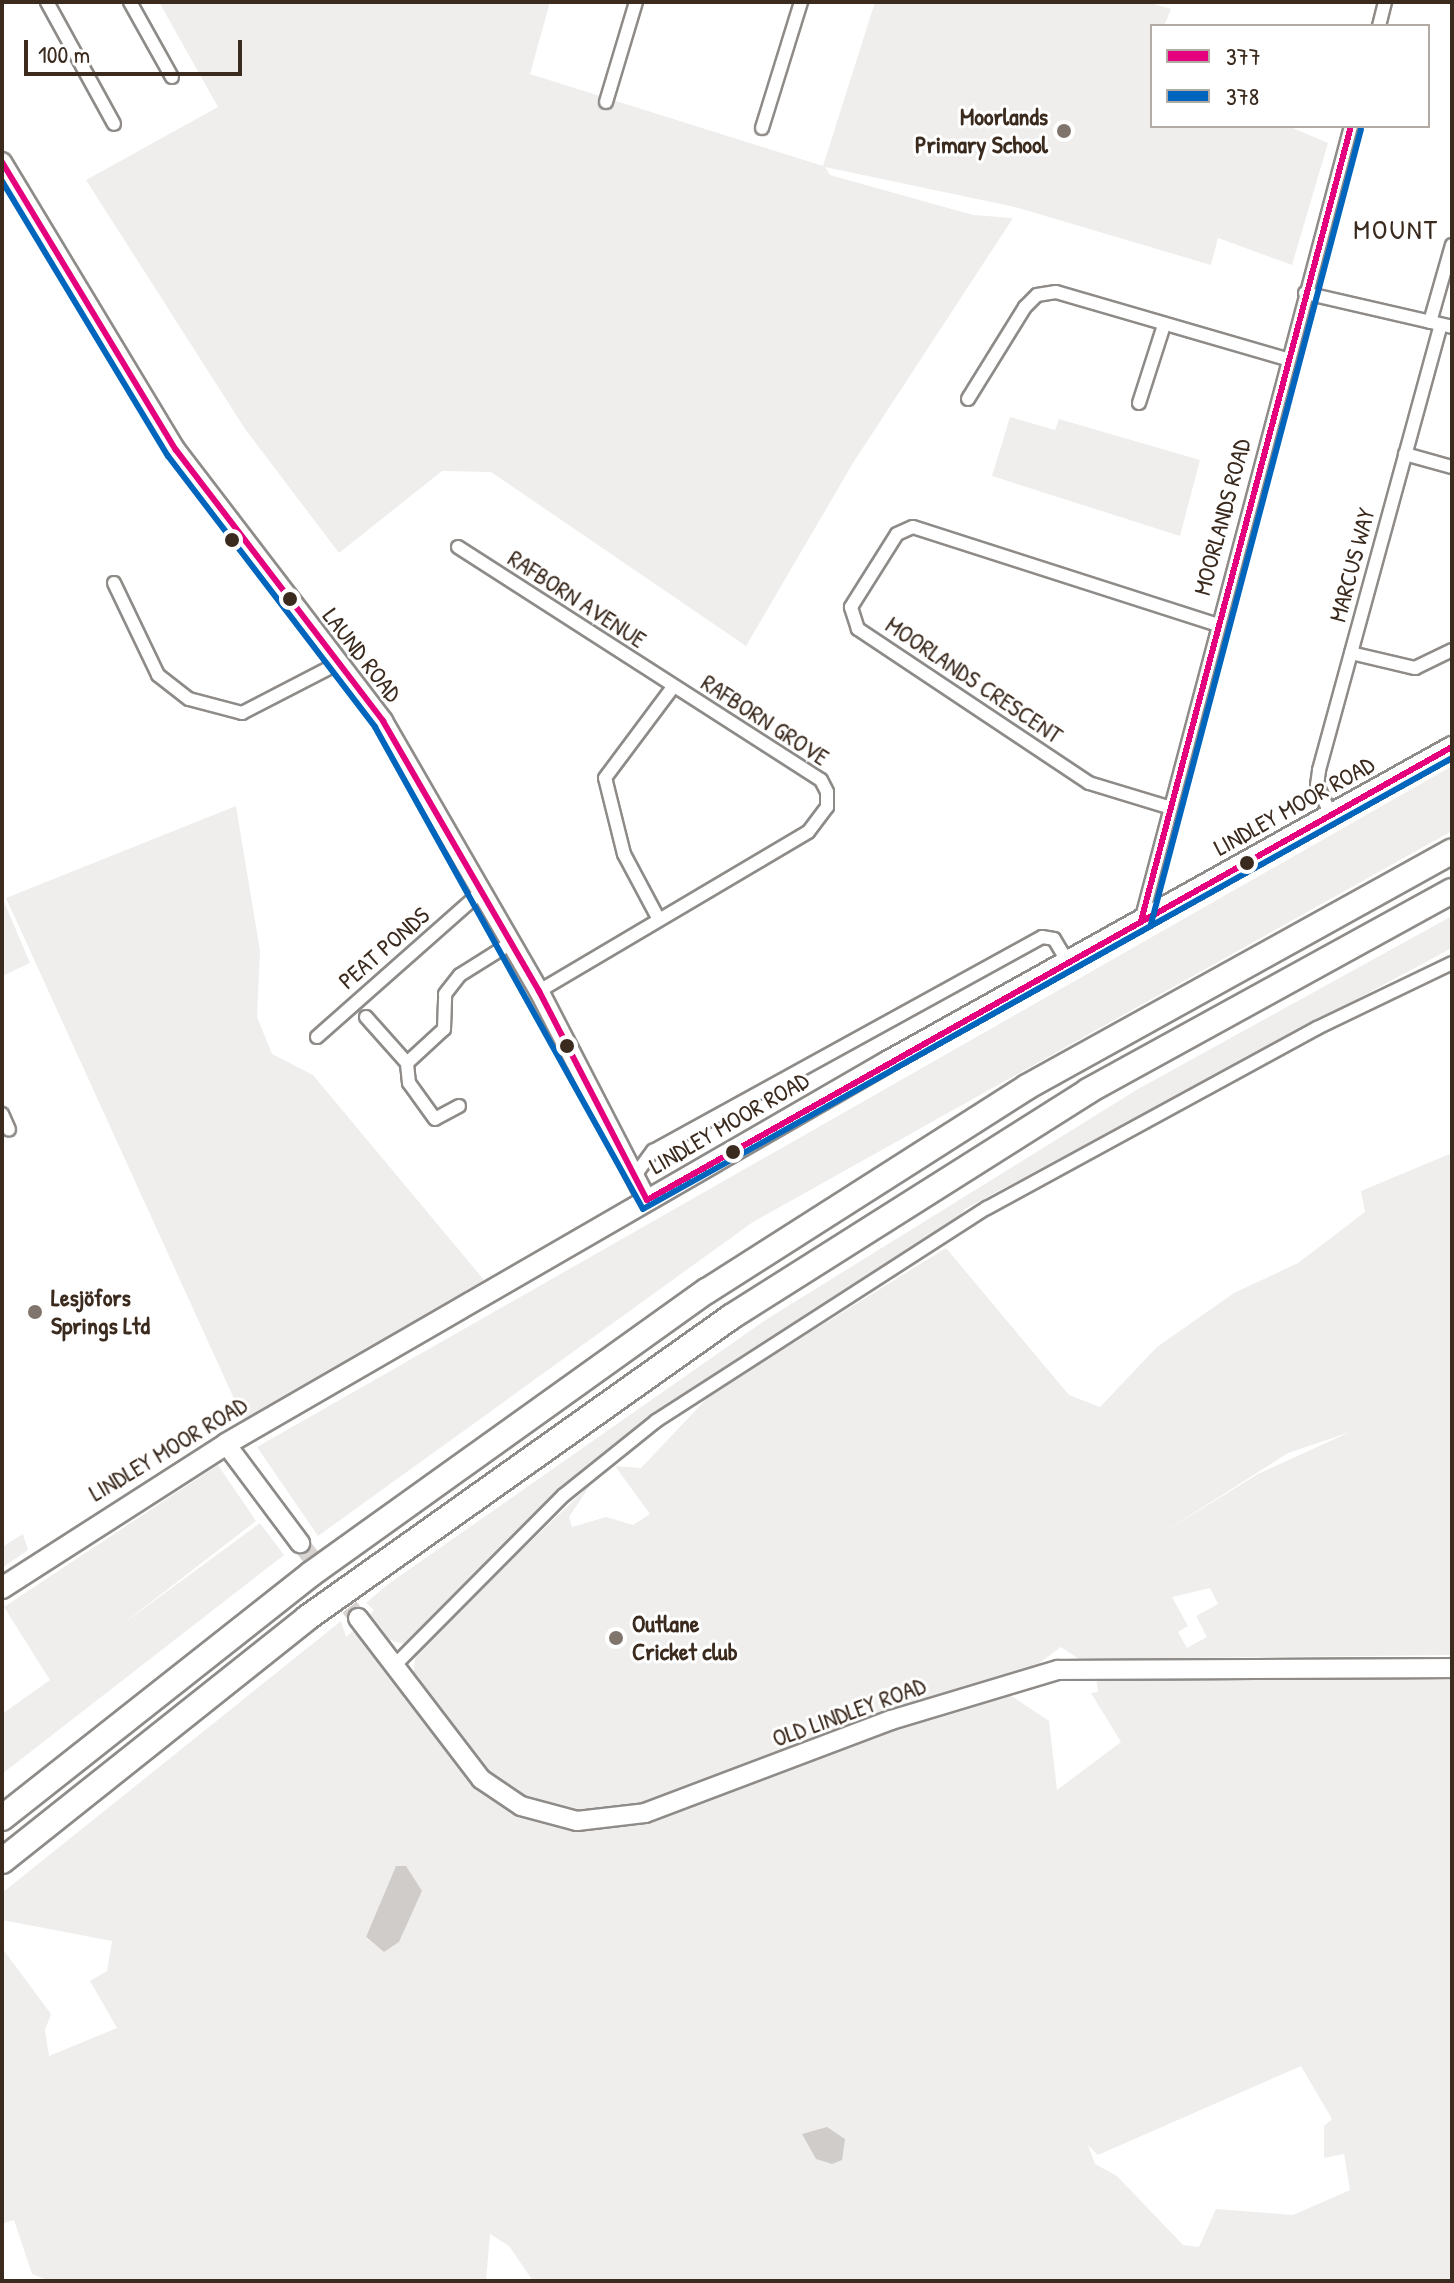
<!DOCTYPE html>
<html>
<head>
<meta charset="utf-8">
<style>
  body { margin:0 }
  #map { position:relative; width:1454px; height:2283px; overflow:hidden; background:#fff; font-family:"Patrick Hand",sans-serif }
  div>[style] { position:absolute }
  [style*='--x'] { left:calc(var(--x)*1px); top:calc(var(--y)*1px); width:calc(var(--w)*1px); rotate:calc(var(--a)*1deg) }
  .built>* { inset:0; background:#efeeed }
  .water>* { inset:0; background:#d0ccca }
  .secondary-tunnel>* { height:18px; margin-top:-9px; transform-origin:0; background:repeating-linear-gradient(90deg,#d8d4d2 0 18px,transparent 0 27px) }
  .roads { filter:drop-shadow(2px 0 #8e8b88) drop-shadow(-2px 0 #8e8b88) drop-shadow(0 2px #8e8b88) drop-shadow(0 -2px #8e8b88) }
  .street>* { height:12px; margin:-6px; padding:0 6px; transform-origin:6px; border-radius:6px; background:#fff }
  .secondary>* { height:18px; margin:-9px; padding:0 9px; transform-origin:9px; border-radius:9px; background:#fff }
  .primary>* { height:20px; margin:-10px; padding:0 10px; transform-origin:10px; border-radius:10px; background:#fff }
  .highway>* { height:24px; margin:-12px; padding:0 12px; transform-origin:12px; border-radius:12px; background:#fff }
  .bus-1>* { height:6px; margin:-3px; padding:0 3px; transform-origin:3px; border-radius:3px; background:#e5007d }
  .bus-2>* { height:6px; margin:-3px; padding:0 3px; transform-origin:3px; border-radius:3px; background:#0065bd }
  .dots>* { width:22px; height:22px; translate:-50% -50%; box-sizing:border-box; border:4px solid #fff; border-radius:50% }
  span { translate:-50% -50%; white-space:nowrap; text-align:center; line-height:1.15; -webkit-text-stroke:6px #fff; paint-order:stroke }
  .poi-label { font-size:24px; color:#3b2a1e; font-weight:700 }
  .right { translate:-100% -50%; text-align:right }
  .left { translate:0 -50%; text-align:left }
  .street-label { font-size:24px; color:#3b2a1e }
  .quarter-label { font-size:28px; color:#3b2a1e; letter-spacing:2px }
  .frame { position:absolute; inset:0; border:4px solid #3b2a1e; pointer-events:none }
  .legend { position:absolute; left:1150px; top:24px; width:280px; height:104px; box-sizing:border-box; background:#fff; border:2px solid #b1aaa5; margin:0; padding:10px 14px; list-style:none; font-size:24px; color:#3b2a1e }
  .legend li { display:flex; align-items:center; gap:16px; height:40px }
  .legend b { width:40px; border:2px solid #b1aaa5 }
  .scale { position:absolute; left:24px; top:40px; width:218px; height:36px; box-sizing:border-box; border:4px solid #3b2a1e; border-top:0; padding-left:10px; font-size:24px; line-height:28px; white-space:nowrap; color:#3b2a1e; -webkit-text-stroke:6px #fff; paint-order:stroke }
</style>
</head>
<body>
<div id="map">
  <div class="built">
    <i style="clip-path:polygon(159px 2px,550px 2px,530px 74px,823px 166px,875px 2px,1148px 2px,1171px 9px,1164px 26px,1152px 26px,1152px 126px,1288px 126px,1328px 143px,1292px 265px,1218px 238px,1211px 265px,1015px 207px,825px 167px,830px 175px,973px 215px,1013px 218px,853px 463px,746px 646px,491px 472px,442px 471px,339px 553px,245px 429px,86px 180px,218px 107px)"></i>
    <i style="clip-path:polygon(1010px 417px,1055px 430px,1059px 419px,1200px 460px,1180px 536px,992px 476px)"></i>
    <i style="clip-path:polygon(1452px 766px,1452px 831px,753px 1222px,318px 1536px,257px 1447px)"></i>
    <i style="clip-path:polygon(236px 806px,260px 951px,257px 1017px,272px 1054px,313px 1075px,484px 1280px,246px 1425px,6px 898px)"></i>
    <i style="clip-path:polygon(2px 897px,30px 963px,2px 976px)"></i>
    <i style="clip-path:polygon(1452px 916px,1452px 948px,965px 1209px,944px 1233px,648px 1417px,576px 1476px,404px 1644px,383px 1638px,368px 1617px,374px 1610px,366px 1603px,387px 1585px,767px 1319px,1138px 1089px)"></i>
    <i style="clip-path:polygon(evenodd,1452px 1153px,1452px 1655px,1079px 1659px,1061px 1647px,1030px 1670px,629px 1811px,581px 1813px,515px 1795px,476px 1763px,413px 1678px,415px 1658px,439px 1629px,591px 1484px,569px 1517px,572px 1527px,606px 1517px,633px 1525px,650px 1514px,615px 1466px,641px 1468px,711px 1394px,946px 1248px,1069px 1395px,1100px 1407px,1157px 1347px,1234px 1293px,1298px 1263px,1365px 1212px,1361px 1191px,1452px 1153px,1350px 1432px,1258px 1474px,1156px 1537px,1288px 1453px,1350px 1432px,1452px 1153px,1210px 1588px,1218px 1604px,1196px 1616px,1207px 1637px,1187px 1648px,1178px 1632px,1188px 1626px,1172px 1597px,1210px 1588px)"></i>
    <i style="clip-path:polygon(218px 1465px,256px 1521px,120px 1626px,260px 1523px,284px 1555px,2px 1774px,2px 1714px,50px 1680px,4px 1607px)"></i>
    <i style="clip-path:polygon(23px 1534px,28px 1550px,2px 1568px,2px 1547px)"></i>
    <i style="clip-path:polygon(evenodd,341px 1621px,346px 1637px,356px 1628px,475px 1784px,523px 1815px,574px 1828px,632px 1821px,888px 1727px,1007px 1693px,1049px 1721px,1057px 1790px,1121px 1742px,1091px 1693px,1098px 1692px,1096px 1677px,1452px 1675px,1452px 2281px,533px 2281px,509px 2246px,490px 2234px,486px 2281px,50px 2281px,32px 2274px,14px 2220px,2px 2224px,2px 1948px,51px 2014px,45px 2030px,49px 2056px,117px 2028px,90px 1981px,107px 1971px,112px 1941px,2px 1920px,2px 1893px,341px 1621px,396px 1866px,422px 1891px,399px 1942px,384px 1952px,366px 1938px,396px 1866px,341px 1621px,1301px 2066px,1332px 2119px,1324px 2126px,1324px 2158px,1344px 2154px,1350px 2190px,1293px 2215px,1216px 2209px,1199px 2247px,1183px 2245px,1117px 2176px,1095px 2164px,1088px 2145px,1098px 2155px,1301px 2066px)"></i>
  </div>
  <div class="water">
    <i style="clip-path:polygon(396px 1866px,406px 1866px,422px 1891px,399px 1942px,384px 1952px,366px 1937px)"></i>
    <i style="clip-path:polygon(827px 2127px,845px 2139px,842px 2160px,832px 2164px,816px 2159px,802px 2134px)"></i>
  </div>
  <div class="secondary-tunnel">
    <i style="--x:300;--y:1543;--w:95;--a:52.3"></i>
  </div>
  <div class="roads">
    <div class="street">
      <i style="--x:47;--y:2;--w:139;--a:61.2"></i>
      <i style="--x:130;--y:2;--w:86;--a:60.8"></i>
      <i style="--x:1379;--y:26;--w:25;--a:-76"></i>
      <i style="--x:606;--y:102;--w:104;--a:-73.3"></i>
      <i style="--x:762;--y:128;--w:132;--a:-72.8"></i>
      <i style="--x:1305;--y:293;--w:151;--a:13"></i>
      <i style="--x:1430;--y:322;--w:80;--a:-74.1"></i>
      <i style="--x:968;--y:399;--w:108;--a:-58.2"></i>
      <i style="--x:1025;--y:307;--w:17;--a:-45"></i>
      <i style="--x:1037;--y:295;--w:19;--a:-9"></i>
      <i style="--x:1056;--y:292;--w:241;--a:16.2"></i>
      <i style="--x:1139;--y:403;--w:82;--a:-72.2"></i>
      <i style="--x:1405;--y:454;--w:49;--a:15.5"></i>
      <i style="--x:458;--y:547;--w:431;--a:32.7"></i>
      <i style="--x:821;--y:780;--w:13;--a:63"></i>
      <i style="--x:827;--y:792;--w:15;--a:90"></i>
      <i style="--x:827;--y:807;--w:31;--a:127"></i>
      <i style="--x:808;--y:832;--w:312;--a:149.4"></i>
      <i style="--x:114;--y:583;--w:102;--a:64.4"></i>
      <i style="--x:158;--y:675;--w:39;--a:38"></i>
      <i style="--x:189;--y:699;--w:55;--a:14.8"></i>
      <i style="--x:242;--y:713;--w:107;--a:-27.3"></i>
      <i style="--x:1351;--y:653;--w:66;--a:13.2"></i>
      <i style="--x:1415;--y:668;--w:41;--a:-25.9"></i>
      <i style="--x:1168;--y:807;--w:83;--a:-163.1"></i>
      <i style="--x:1089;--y:783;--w:278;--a:-146.3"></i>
      <i style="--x:858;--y:629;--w:23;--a:-108"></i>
      <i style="--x:851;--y:607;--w:86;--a:-57.8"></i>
      <i style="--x:897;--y:534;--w:17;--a:-24"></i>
      <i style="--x:913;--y:527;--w:318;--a:17.8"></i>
      <i style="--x:1331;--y:815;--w:33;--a:-115"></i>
      <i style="--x:1317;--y:785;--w:15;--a:-82"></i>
      <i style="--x:1319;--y:770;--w:461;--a:-74.7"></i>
      <i style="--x:657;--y:916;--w:70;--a:-118"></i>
      <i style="--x:624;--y:854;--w:78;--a:-104"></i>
      <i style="--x:605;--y:778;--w:114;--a:-53.2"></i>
      <i style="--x:1141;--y:921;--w:822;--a:-75.2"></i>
      <i style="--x:366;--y:1017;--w:62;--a:48.3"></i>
      <i style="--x:317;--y:1037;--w:219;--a:-41.5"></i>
      <i style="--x:459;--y:1106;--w:27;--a:152"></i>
      <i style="--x:435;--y:1119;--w:44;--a:-125.8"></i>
      <i style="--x:409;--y:1083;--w:20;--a:-96"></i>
      <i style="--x:407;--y:1063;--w:50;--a:-42.6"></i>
      <i style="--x:444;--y:1029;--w:35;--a:-88"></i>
      <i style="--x:445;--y:994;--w:24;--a:-52"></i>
      <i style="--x:460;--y:975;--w:60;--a:-32.1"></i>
      <i style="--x:2;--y:1114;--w:17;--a:66"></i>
      <i style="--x:636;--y:1174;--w:29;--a:-54"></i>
      <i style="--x:653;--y:1151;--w:444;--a:-28.8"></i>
      <i style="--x:1042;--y:937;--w:12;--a:9"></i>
      <i style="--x:1054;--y:939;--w:26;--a:59"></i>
      <i style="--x:394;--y:1666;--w:241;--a:-45.2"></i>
      <i style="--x:564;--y:1495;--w:118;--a:-38.8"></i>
      <i style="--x:656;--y:1421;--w:394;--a:-32.8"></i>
      <i style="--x:987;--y:1208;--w:376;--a:-28.6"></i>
      <i style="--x:1317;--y:1028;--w:150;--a:-25.7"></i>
    </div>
    <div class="secondary">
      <i style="--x:2;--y:162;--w:336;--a:58.9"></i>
      <i style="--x:176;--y:450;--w:341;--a:52.6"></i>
      <i style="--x:383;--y:721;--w:312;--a:60"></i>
      <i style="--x:539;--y:991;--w:235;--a:62.7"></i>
      <i style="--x:226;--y:1444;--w:124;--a:53.2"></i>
      <i style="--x:358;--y:1618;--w:203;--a:52.6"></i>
      <i style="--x:481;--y:1779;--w:48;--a:34"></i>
      <i style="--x:521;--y:1806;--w:58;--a:15"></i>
      <i style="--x:577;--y:1821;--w:68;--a:-6.7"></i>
      <i style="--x:645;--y:1813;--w:263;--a:-20.7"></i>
      <i style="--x:891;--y:1720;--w:174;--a:-16.7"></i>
      <i style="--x:1058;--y:1670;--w:394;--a:-0.3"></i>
    </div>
    <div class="primary">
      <i style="--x:2;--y:1588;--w:266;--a:-32.7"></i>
      <i style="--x:226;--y:1444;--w:763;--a:-30.02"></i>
      <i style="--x:887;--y:1062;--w:647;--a:-29.14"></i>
    </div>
    <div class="highway">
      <i style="--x:2;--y:1818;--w:394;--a:-38.3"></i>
      <i style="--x:311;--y:1574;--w:487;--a:-35.6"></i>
      <i style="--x:707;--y:1291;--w:379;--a:-32.5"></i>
      <i style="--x:1027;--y:1087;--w:486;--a:-29"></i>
      <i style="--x:2;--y:1861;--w:390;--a:-38.5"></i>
      <i style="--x:307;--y:1618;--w:520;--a:-35.37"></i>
      <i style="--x:731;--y:1317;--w:423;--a:-32.3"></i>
      <i style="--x:1088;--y:1091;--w:415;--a:-28.8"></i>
    </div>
  </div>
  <div class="bus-1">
    <i style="--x:2;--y:162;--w:336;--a:58.9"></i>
    <i style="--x:176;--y:450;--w:341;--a:52.6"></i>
    <i style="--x:383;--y:721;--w:312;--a:60"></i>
    <i style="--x:539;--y:991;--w:235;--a:62.7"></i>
    <i style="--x:647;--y:1200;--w:924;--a:-29.37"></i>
    <i style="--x:1141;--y:921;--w:822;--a:-75.2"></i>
  </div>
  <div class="bus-2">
    <i style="--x:2;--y:181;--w:321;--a:58.9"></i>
    <i style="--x:168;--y:456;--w:341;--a:52.6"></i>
    <i style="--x:375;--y:727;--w:551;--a:60.93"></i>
    <i style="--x:643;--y:1209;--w:926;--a:-29.14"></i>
    <i style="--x:1151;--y:924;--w:822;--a:-75.2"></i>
  </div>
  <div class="dots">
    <i style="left:1064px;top:131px;background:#80756d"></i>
    <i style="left:232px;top:540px;background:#3b2a1e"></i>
    <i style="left:290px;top:599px;background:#3b2a1e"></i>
    <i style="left:1247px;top:863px;background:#3b2a1e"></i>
    <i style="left:567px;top:1046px;background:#3b2a1e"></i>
    <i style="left:733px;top:1152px;background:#3b2a1e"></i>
    <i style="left:35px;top:1312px;background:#80756d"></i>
    <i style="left:616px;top:1638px;background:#80756d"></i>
  </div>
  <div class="poi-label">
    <span class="right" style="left:1048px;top:131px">Moorlands<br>Primary School</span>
    <span class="left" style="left:51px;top:1312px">Lesjöfors<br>Springs Ltd</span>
    <span class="left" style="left:632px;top:1638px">Outlane<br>Cricket club</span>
  </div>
  <div class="street-label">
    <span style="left:1222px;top:517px;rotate:-75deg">MOORLANDS ROAD</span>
    <span style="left:1352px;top:565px;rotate:-75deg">MARCUS WAY</span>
    <span style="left:577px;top:599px;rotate:33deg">RAFBORN AVENUE</span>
    <span style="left:362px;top:655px;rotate:52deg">LAUND ROAD</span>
    <span style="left:974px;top:680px;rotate:34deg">MOORLANDS CRESCENT</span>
    <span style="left:765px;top:720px;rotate:33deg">RAFBORN GROVE</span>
    <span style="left:1294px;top:806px;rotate:-29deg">LINDLEY MOOR ROAD</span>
    <span style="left:384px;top:948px;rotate:-41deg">PEAT PONDS</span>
    <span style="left:729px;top:1123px;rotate:-30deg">LINDLEY MOOR ROAD</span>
    <span style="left:168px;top:1449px;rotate:-31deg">LINDLEY MOOR ROAD</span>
    <span style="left:849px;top:1712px;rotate:-20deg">OLD LINDLEY ROAD</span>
  </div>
  <div class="quarter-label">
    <span style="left:1396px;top:229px">MOUNT</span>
  </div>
  <div class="frame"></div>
  <ul class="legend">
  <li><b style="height:10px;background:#e5007d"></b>377</li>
  <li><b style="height:10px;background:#0065bd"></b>378</li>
  </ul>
  <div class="scale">100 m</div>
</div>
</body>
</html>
